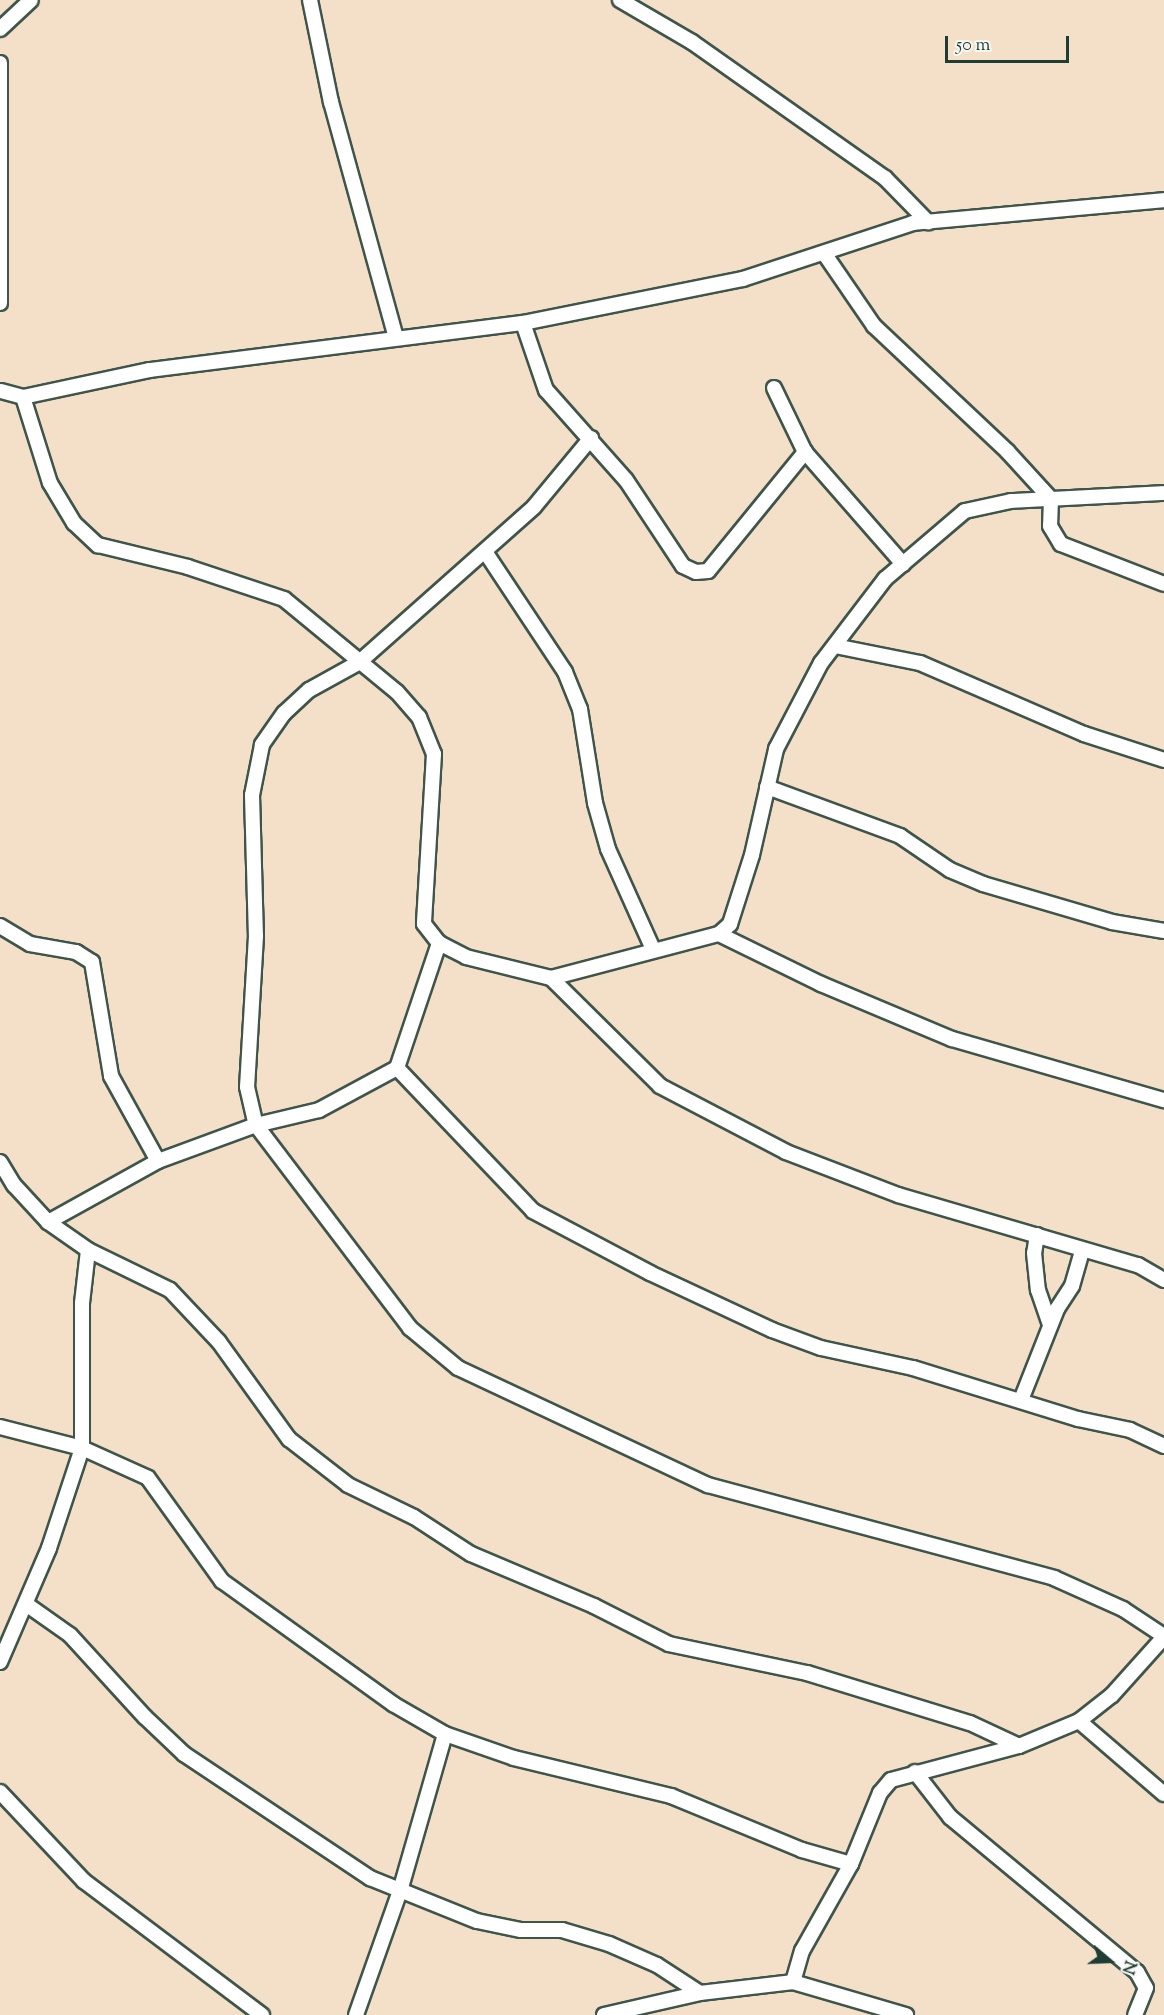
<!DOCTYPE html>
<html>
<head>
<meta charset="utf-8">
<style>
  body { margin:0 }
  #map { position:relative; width:1164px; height:2015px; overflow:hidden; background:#f4e0c8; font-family:"Sorts Mill Goudy",serif }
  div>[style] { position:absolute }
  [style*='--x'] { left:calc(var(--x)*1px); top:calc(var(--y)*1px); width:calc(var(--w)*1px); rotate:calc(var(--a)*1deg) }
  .roads { filter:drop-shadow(2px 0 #3f554a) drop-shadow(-2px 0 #3f554a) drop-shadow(0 2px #3f554a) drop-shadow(0 -2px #3f554a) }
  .minor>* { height:14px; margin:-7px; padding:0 7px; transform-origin:7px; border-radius:7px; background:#fff }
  span { translate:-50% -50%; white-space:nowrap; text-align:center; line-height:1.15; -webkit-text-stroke:6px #f6f6f2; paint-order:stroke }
  .north { position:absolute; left:1080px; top:1931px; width:60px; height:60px; -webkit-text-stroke:4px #f6f6f2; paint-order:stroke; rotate:109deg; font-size:16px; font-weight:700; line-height:24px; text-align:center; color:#1f3d34 }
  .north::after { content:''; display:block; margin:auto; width:21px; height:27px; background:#1f3d34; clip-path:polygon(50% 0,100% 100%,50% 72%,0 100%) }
  .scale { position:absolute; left:945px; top:36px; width:124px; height:27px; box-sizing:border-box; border:3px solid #1f3d34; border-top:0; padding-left:8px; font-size:18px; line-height:21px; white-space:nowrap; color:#1f3d34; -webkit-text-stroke:4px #f6f6f2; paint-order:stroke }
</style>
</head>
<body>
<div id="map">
  <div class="roads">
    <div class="minor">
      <i style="--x:310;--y:0;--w:104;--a:78.4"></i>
      <i style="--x:331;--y:102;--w:245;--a:74.6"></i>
      <i style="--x:620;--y:0;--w:83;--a:30.3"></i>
      <i style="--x:692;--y:42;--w:236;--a:35.2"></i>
      <i style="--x:885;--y:178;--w:62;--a:45.7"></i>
      <i style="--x:0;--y:29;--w:42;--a:-43.1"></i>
      <i style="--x:0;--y:63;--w:240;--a:90"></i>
      <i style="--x:824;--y:253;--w:88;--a:55.6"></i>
      <i style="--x:874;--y:326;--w:183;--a:43.2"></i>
      <i style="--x:1007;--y:451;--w:65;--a:47.5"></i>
      <i style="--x:1051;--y:499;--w:27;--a:92"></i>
      <i style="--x:1050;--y:526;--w:21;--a:59"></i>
      <i style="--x:1061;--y:544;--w:110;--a:21.2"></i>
      <i style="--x:523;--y:323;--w:71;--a:71.1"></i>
      <i style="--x:546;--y:390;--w:120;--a:48.4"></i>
      <i style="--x:626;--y:480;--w:103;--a:56.5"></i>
      <i style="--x:683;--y:566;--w:14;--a:25"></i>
      <i style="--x:696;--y:572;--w:12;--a:-5"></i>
      <i style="--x:708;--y:571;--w:154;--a:-50.8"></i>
      <i style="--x:774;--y:388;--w:71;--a:64.2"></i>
      <i style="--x:805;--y:452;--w:149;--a:48.8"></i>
      <i style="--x:1;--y:391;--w:23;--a:15"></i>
      <i style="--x:23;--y:397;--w:130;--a:-12"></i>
      <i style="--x:150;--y:370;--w:376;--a:-7.2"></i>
      <i style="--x:523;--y:323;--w:224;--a:-11.3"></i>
      <i style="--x:743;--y:279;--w:179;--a:-18.2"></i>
      <i style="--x:913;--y:223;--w:252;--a:-5.2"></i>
      <i style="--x:23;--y:397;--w:90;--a:72.6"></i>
      <i style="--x:50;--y:483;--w:47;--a:59"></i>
      <i style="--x:74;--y:523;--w:33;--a:43"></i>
      <i style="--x:98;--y:545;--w:93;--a:13.7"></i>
      <i style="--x:188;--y:567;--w:101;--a:18.4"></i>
      <i style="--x:284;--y:599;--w:146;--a:39.5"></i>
      <i style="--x:397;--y:692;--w:33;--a:49"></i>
      <i style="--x:419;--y:717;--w:40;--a:68"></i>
      <i style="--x:434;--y:754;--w:170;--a:93.4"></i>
      <i style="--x:424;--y:924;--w:24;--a:52"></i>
      <i style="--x:439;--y:943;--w:30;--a:27"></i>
      <i style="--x:466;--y:957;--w:88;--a:13.9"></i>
      <i style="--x:551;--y:978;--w:174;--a:-14.7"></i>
      <i style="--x:719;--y:934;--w:15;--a:-42"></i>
      <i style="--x:730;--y:924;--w:72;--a:-72.3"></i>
      <i style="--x:752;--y:855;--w:109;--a:-77.2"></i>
      <i style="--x:776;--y:749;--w:97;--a:-62.4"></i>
      <i style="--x:821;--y:663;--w:106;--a:-52.7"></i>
      <i style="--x:885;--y:579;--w:105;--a:-40.4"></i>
      <i style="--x:965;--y:511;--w:47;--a:-12.3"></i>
      <i style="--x:1011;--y:501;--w:153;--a:-3"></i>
      <i style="--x:591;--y:438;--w:89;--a:129.6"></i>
      <i style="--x:534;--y:507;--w:235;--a:138.4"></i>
      <i style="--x:358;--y:663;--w:56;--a:151.1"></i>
      <i style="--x:309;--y:690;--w:34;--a:137"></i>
      <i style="--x:284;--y:713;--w:39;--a:125"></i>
      <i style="--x:262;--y:745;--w:51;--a:101.3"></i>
      <i style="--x:252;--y:795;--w:141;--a:88.4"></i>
      <i style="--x:256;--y:936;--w:151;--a:93.4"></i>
      <i style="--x:247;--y:1087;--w:39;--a:77"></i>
      <i style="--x:256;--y:1125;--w:255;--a:52.8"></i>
      <i style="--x:410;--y:1328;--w:62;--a:39.8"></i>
      <i style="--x:458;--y:1368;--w:276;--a:25.1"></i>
      <i style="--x:708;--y:1485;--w:358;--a:15"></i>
      <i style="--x:1054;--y:1578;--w:76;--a:24.2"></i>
      <i style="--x:1123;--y:1609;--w:49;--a:33.4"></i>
      <i style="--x:486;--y:553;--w:143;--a:56.4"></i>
      <i style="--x:565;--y:672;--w:40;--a:68"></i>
      <i style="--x:580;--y:709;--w:95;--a:80.9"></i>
      <i style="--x:595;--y:803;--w:48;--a:74.2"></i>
      <i style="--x:608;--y:849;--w:110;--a:65.8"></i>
      <i style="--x:835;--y:646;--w:87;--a:11.3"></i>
      <i style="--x:920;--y:663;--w:179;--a:23.4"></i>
      <i style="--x:1084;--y:734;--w:84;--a:18"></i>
      <i style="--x:767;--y:787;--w:142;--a:20.2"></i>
      <i style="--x:900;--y:836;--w:60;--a:34.2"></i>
      <i style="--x:950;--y:870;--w:36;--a:23"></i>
      <i style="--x:983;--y:884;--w:134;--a:16.4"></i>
      <i style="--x:1112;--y:922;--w:53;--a:9.8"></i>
      <i style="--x:0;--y:926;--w:35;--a:31"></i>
      <i style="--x:30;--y:944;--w:47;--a:9.9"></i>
      <i style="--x:76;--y:952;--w:19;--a:32"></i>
      <i style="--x:92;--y:962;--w:116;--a:80.5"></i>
      <i style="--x:111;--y:1076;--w:97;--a:61.1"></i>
      <i style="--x:719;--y:934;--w:114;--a:26.1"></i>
      <i style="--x:821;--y:984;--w:142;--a:22.8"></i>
      <i style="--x:952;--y:1039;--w:221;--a:16.1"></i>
      <i style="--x:551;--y:978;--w:153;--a:44.7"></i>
      <i style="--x:660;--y:1086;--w:142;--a:27.6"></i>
      <i style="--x:786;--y:1152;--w:120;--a:21"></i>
      <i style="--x:898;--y:1195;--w:250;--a:16.3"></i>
      <i style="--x:1138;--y:1265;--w:30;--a:30"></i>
      <i style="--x:397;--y:1068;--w:197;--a:46.4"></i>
      <i style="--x:533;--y:1211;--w:132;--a:27.9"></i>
      <i style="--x:650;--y:1273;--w:135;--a:25"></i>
      <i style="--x:772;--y:1330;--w:52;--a:20.2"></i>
      <i style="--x:821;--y:1348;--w:94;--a:12.3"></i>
      <i style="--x:913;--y:1368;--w:173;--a:17.2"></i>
      <i style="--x:1078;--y:1419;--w:53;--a:11.9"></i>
      <i style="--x:1130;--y:1430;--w:38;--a:25"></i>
      <i style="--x:0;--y:1162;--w:27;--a:59"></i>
      <i style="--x:14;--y:1185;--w:50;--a:47.4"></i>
      <i style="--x:48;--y:1222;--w:49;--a:35"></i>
      <i style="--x:88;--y:1250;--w:91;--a:26"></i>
      <i style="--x:170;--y:1290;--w:71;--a:46.7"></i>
      <i style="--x:219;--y:1342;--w:120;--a:54.2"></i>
      <i style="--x:289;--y:1439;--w:75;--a:37.9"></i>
      <i style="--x:348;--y:1485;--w:73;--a:25.9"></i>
      <i style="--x:414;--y:1517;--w:68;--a:33"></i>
      <i style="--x:471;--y:1554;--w:134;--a:22.9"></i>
      <i style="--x:594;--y:1606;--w:84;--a:26.9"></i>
      <i style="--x:669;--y:1644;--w:141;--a:11.9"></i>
      <i style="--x:807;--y:1673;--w:170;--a:17.1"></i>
      <i style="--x:970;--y:1723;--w:54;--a:25.1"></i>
      <i style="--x:48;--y:1222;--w:126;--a:-29"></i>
      <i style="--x:158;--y:1161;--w:104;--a:-20.2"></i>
      <i style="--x:256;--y:1125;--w:65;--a:-13.4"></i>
      <i style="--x:319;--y:1110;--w:89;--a:-28.3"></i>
      <i style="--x:397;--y:1068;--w:132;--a:-71.4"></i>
      <i style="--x:1037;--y:1235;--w:18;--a:99"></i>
      <i style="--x:1034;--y:1253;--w:37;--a:84"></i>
      <i style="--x:1038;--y:1290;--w:36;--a:71"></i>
      <i style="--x:1021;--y:1400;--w:98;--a:-68.4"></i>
      <i style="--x:1057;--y:1309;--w:27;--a:-57"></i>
      <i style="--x:1072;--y:1286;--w:37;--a:-74"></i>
      <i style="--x:0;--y:1427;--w:85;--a:14.4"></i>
      <i style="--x:82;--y:1448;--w:72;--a:24.4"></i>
      <i style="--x:148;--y:1478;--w:127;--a:54.3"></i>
      <i style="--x:222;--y:1581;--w:211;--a:35.7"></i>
      <i style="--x:393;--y:1704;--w:60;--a:30"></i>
      <i style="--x:445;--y:1734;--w:73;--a:19.2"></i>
      <i style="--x:514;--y:1758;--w:162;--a:13.6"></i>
      <i style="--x:671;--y:1796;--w:142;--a:22.4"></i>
      <i style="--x:802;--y:1850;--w:51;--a:15.9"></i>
      <i style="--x:26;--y:1604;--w:54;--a:35.2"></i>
      <i style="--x:70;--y:1635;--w:111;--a:47.6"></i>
      <i style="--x:145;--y:1717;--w:54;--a:43.5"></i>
      <i style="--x:184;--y:1754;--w:224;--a:33.7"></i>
      <i style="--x:370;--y:1878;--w:115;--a:21.9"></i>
      <i style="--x:477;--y:1921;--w:45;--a:11.6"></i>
      <i style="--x:521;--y:1930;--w:41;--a:0"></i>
      <i style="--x:562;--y:1930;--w:49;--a:16.6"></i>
      <i style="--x:609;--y:1944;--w:52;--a:23.6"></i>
      <i style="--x:657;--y:1965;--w:51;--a:33.1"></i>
      <i style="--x:0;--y:1662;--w:124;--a:-66.7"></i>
      <i style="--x:49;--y:1548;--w:105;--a:-71.7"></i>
      <i style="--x:82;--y:1448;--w:145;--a:-90"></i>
      <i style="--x:82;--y:1303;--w:53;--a:-83.5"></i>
      <i style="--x:1079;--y:1721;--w:112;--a:40.7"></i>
      <i style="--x:915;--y:1772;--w:57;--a:52.1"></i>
      <i style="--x:950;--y:1817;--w:243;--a:39.7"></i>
      <i style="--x:1137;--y:1972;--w:18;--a:61"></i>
      <i style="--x:1146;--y:1988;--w:29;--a:112"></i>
      <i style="--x:0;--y:1792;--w:122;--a:46.7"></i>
      <i style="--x:84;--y:1881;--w:223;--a:37"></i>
      <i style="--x:793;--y:1982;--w:32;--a:-74"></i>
      <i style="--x:802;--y:1951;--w:100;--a:-60.6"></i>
      <i style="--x:851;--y:1864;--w:77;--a:-67.8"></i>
      <i style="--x:880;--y:1793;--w:17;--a:-50"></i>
      <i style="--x:891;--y:1780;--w:132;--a:-14.9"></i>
      <i style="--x:1019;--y:1746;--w:65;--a:-22.6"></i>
      <i style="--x:1079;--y:1721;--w:42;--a:-38.2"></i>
      <i style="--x:1112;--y:1695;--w:78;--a:-48.1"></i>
      <i style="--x:356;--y:2015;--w:132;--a:-70.5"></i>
      <i style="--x:400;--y:1891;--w:163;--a:-74"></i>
      <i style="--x:604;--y:2015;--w:98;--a:-12.9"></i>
      <i style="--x:700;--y:1993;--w:94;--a:-6.7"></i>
      <i style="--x:793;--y:1982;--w:118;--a:16.3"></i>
    </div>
  </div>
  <div class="north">N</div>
  <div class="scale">50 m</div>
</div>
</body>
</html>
